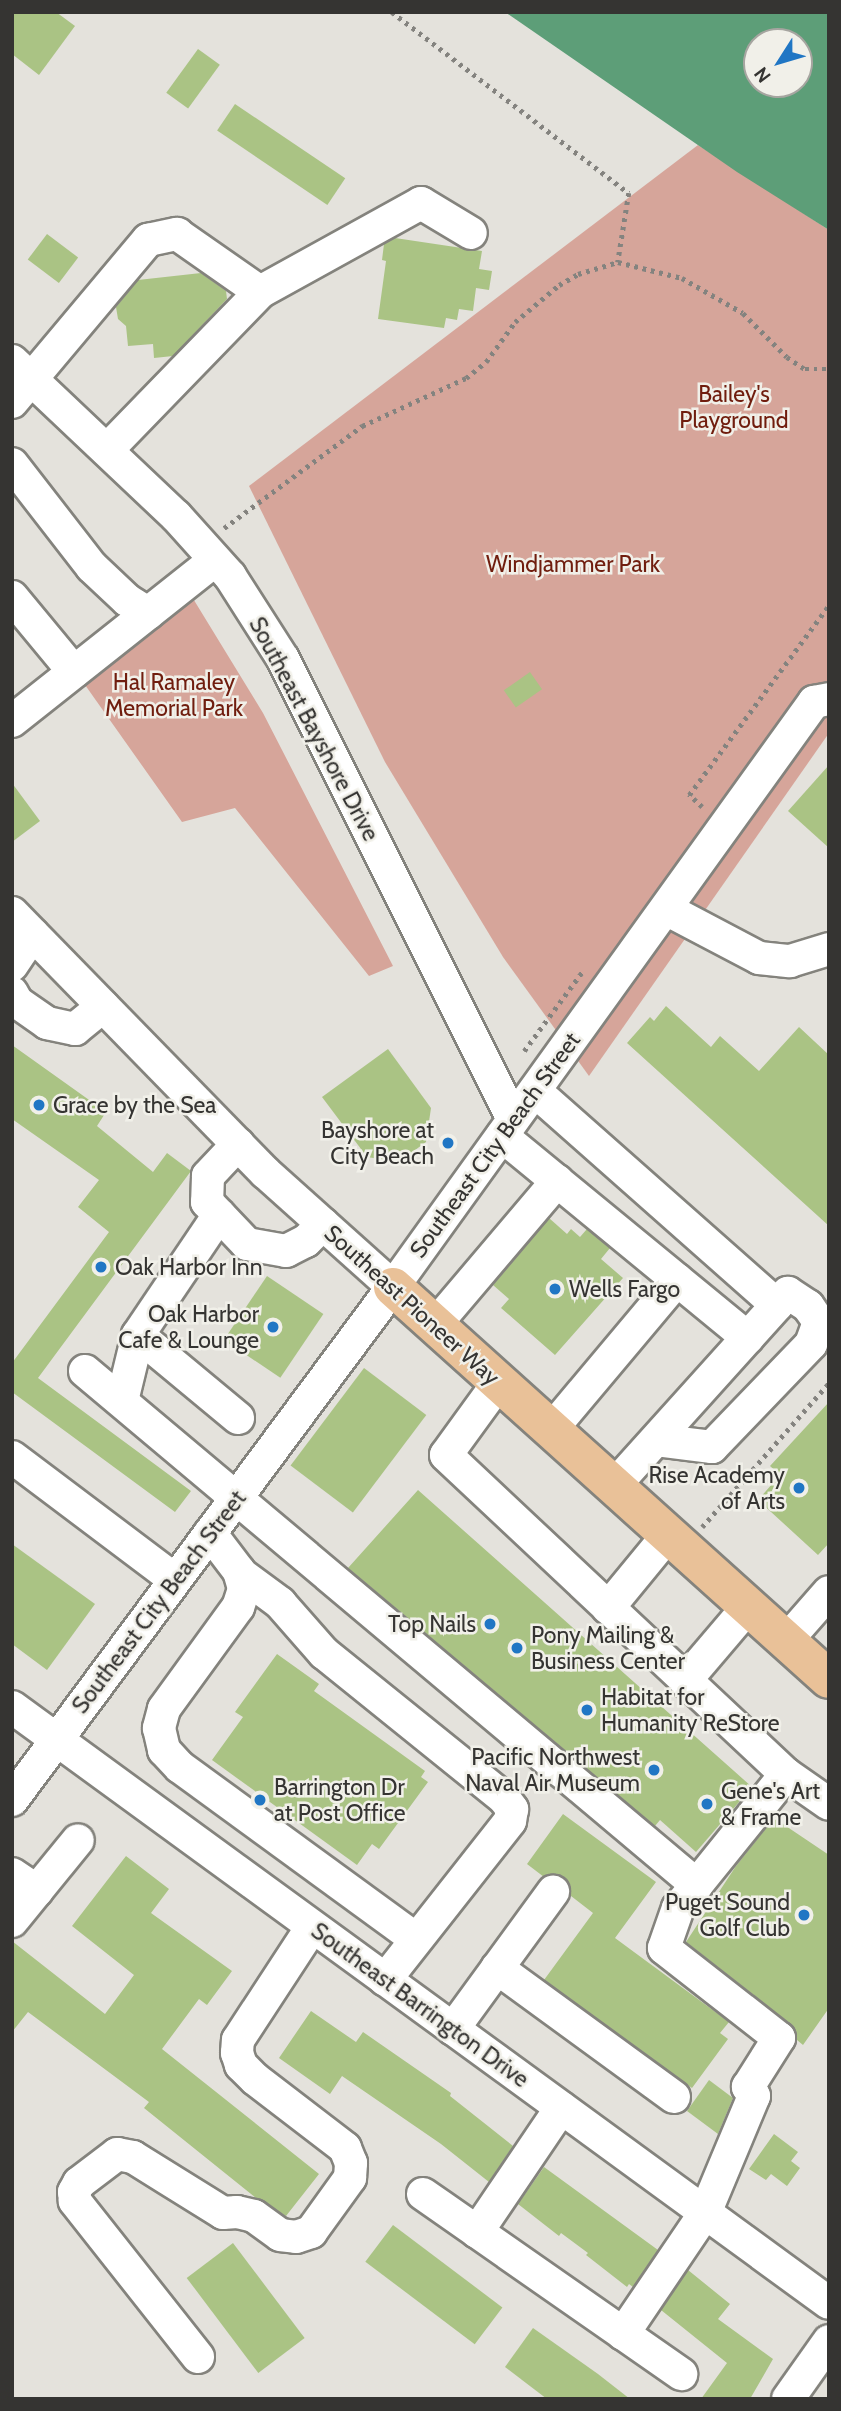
<!DOCTYPE html>
<html>
<head>
<meta charset="utf-8">
<style>
  body { margin:0 }
  #map { position:relative; width:841px; height:2411px; overflow:hidden; background:#e4e2dc; font-family:Cabin,sans-serif }
  div>[style] { position:absolute }
  [style*='--x'] { left:calc(var(--x)*1px); top:calc(var(--y)*1px); width:calc(var(--w)*1px); rotate:calc(var(--a)*1deg) }
  .green>* { inset:0; background:#d6a59a }
  .water>* { inset:0; background:#5d9e78 }
  .building>* { inset:0; background:#aac384; transform-origin:0 0 }
  .path>* { height:4.5px; margin-top:-2.25px; transform-origin:0; background:repeating-linear-gradient(90deg,#84837f 0 3.5px,transparent 0 8.5px) }
  .roads { filter:drop-shadow(2px 0 #84837d) drop-shadow(-2px 0 #84837d) drop-shadow(0 2px #84837d) drop-shadow(0 -2px #84837d) }
  .minor>* { height:32px; margin:-16px; padding:0 16px; transform-origin:16px; border-radius:16px; background:#fff }
  .major>* { height:38px; margin:-19px; padding:0 19px; transform-origin:19px; border-radius:19px; background:#e9c198 }
  .dots>* { width:19px; height:19px; translate:-50% -50%; box-sizing:border-box; border:4px solid #f1f0e9; border-radius:50% }
  span { translate:-50% -50%; white-space:nowrap; text-align:center; line-height:1.15; -webkit-text-stroke:5px #f1f0e9; paint-order:stroke }
  .park-label { font-size:23px; color:#701d0e }
  .street-label { font-size:23px; color:#353432 }
  .poi-label { font-size:23px; color:#353432 }
  .left { translate:0 -50%; text-align:left }
  .right { translate:-100% -50%; text-align:right }
  .frame { position:absolute; inset:0; border:14px solid #353432; pointer-events:none }
  .north { position:absolute; left:743px; top:28px; width:70px; height:70px; box-sizing:border-box; background:#f1f0e9; border:2px solid #a6a5a0; border-radius:50%; rotate:233deg; font-size:19px; font-weight:700; line-height:28px; text-align:center; color:#353432 }
  .north::after { content:''; display:block; margin:auto; width:24px; height:32px; background:#2076c4; clip-path:polygon(50% 0,100% 100%,50% 72%,0 100%) }
</style>
</head>
<body>
<div id="map">
  <div class="green">
    <i style="clip-path:polygon(698px 145px,829px 230px,829px 733px,589px 1076px,503px 957px,385px 762px,249px 486px)"></i>
    <i style="clip-path:polygon(189px 592px,263px 713px,393px 966px,369px 976px,235px 808px,182px 822px,78px 675px)"></i>
  </div>
  <div class="water">
    <i style="clip-path:polygon(evenodd,505px 12px,829px 12px,829px 230px,737px 172px,505px 12px,757px 42px,799px 42px,799px 84px,757px 84px,757px 42px)"></i>
  </div>
  <div class="building">
    <i style="clip-path:polygon(12px 12px,56px 12px,75px 26px,39px 75px,12px 54px)"></i>
    <i style="left:198px;top:49px;width:27px;height:54px;rotate:36deg"></i>
    <i style="left:235px;top:104px;width:133px;height:32px;rotate:34deg"></i>
    <i style="left:47px;top:234px;width:39px;height:32px;rotate:37deg"></i>
    <i style="clip-path:polygon(395px 238px,482px 251px,479px 269px,492px 271px,489px 290px,476px 288px,473px 311px,459px 309px,457px 320px,446px 318px,444px 328px,378px 319px,386px 261px,382px 260px,384px 244px)"></i>
    <i style="clip-path:polygon(201px 273px,226px 291px,227px 299px,173px 356px,154px 358px,153px 344px,128px 346px,126px 326px,118px 319px,116px 307px,138px 280px)"></i>
    <i style="left:530px;top:672px;width:21px;height:32px;rotate:55deg"></i>
    <i style="clip-path:polygon(829px 765px,829px 848px,788px 811px)"></i>
    <i style="clip-path:polygon(12px 783px,40px 821px,12px 842px)"></i>
    <i style="clip-path:polygon(666px 1006px,711px 1047px,720px 1036px,759px 1071px,799px 1027px,829px 1055px,829px 1226px,627px 1043px,650px 1017px,654px 1021px)"></i>
    <i style="clip-path:polygon(12px 1045px,106px 1112px,97px 1126px,153px 1172px,167px 1153px,191px 1171px,38px 1378px,191px 1491px,175px 1512px,12px 1392px,12px 1363px,109px 1232px,78px 1207px,99px 1180px,12px 1119px)"></i>
    <i style="clip-path:polygon(388px 1049px,431px 1108px,426px 1142px,399px 1162px,367px 1157px,322px 1097px)"></i>
    <i style="clip-path:polygon(549px 1218px,567px 1234px,571px 1229px,580px 1237px,587px 1229px,610px 1248px,601px 1259px,623px 1278px,555px 1355px,501px 1308px,509px 1299px,493px 1285px)"></i>
    <i style="left:267px;top:1276px;width:68px;height:77px;rotate:34deg"></i>
    <i style="left:364px;top:1368px;width:78px;height:122px;rotate:37deg"></i>
    <i style="clip-path:polygon(829px 1402px,829px 1543px,818px 1555px,758px 1500px,780px 1475px,770px 1466px)"></i>
    <i style="clip-path:polygon(418px 1490px,752px 1787px,696px 1852px,660px 1820px,655px 1826px,348px 1568px)"></i>
    <i style="clip-path:polygon(12px 1544px,95px 1604px,47px 1670px,12px 1644px)"></i>
    <i style="clip-path:polygon(277px 1654px,319px 1684px,314px 1691px,425px 1771px,421px 1777px,428px 1782px,379px 1849px,372px 1844px,357px 1865px,212px 1760px,243px 1717px,235px 1712px)"></i>
    <i style="clip-path:polygon(563px 1814px,656px 1882px,615px 1938px,729px 2022px,720px 2033px,728px 2039px,692px 2088px,544px 1980px,593px 1913px,571px 1896px,570px 1885px,563px 1877px,554px 1874px,544px 1877px,527px 1864px)"></i>
    <i style="clip-path:polygon(774px 1818px,829px 1855px,829px 2008px,803px 2045px,797px 2040px,790px 2024px,686px 1942px,736px 1866px)"></i>
    <i style="clip-path:polygon(126px 1856px,169px 1889px,151px 1913px,232px 1971px,207px 2005px,199px 1999px,162px 2049px,319px 2174px,286px 2216px,256px 2198px,144px 2108px,149px 2102px,28px 2012px,12px 2032px,12px 1941px,105px 2014px,134px 1975px,72px 1926px)"></i>
    <i style="clip-path:polygon(311px 2011px,356px 2042px,363px 2032px,451px 2093px,450px 2096px,513px 2146px,489px 2182px,441px 2144px,342px 2076px,330px 2094px,279px 2058px)"></i>
    <i style="clip-path:polygon(709px 2080px,733px 2098px,718px 2134px,687px 2111px)"></i>
    <i style="clip-path:polygon(774px 2134px,798px 2152px,791px 2161px,800px 2168px,787px 2186px,771px 2174px,766px 2180px,749px 2169px)"></i>
    <i style="clip-path:polygon(544px 2167px,658px 2250px,633px 2287px,629px 2284px,627px 2287px,586px 2255px,588px 2253px,561px 2233px,559px 2236px,518px 2204px)"></i>
    <i style="left:393px;top:2225px;width:137px;height:46px;rotate:37deg"></i>
    <i style="left:233px;top:2243px;width:119px;height:58px;rotate:53deg"></i>
    <i style="clip-path:polygon(688px 2270px,730px 2304px,718px 2319px,773px 2359px,750px 2399px,701px 2399px,727px 2363px,661px 2310px)"></i>
    <i style="clip-path:polygon(533px 2328px,598px 2374px,630px 2399px,547px 2399px,505px 2367px)"></i>
  </div>
  <div class="path">
    <i style="--x:392;--y:12;--w:298;--a:37.4"></i>
    <i style="--x:629;--y:193;--w:70;--a:99.1"></i>
    <i style="--x:224;--y:528;--w:172;--a:-36.5"></i>
    <i style="--x:362;--y:426;--w:115;--a:-24.8"></i>
    <i style="--x:466;--y:378;--w:26;--a:-39"></i>
    <i style="--x:486;--y:362;--w:49;--a:-54.1"></i>
    <i style="--x:515;--y:322;--w:57;--a:-40.1"></i>
    <i style="--x:559;--y:285;--w:22;--a:-30"></i>
    <i style="--x:578;--y:274;--w:42;--a:-16.7"></i>
    <i style="--x:618;--y:262;--w:66;--a:14"></i>
    <i style="--x:682;--y:278;--w:70;--a:29.8"></i>
    <i style="--x:743;--y:313;--w:62;--a:45"></i>
    <i style="--x:787;--y:357;--w:22;--a:34"></i>
    <i style="--x:805;--y:369;--w:24;--a:0"></i>
    <i style="--x:702;--y:807;--w:18;--a:-137"></i>
    <i style="--x:689;--y:795;--w:236;--a:-53.6"></i>
    <i style="--x:524;--y:1051;--w:98;--a:-53.7"></i>
    <i style="--x:702;--y:1527;--w:192;--a:-48.6"></i>
  </div>
  <div class="roads">
    <div class="minor">
      <i style="--x:12;--y:361;--w:226;--a:43.4"></i>
      <i style="--x:176;--y:516;--w:81;--a:48"></i>
      <i style="--x:230;--y:576;--w:98;--a:57.4"></i>
      <i style="--x:283;--y:659;--w:514;--a:63.43"></i>
      <i style="--x:12;--y:402;--w:212;--a:-50"></i>
      <i style="--x:148;--y:240;--w:30;--a:-12"></i>
      <i style="--x:177;--y:234;--w:101;--a:34.9"></i>
      <i style="--x:107;--y:450;--w:220;--a:-45.9"></i>
      <i style="--x:260;--y:292;--w:184;--a:-28.9"></i>
      <i style="--x:421;--y:203;--w:58;--a:31"></i>
      <i style="--x:12;--y:464;--w:130;--a:52.2"></i>
      <i style="--x:92;--y:567;--w:48;--a:43.3"></i>
      <i style="--x:127;--y:600;--w:25;--a:32"></i>
      <i style="--x:12;--y:597;--w:97;--a:50.4"></i>
      <i style="--x:12;--y:721;--w:259;--a:-38.4"></i>
      <i style="--x:666;--y:909;--w:105;--a:27.8"></i>
      <i style="--x:759;--y:958;--w:31;--a:6"></i>
      <i style="--x:790;--y:961;--w:41;--a:-17.1"></i>
      <i style="--x:12;--y:913;--w:363;--a:45.7"></i>
      <i style="--x:266;--y:1173;--w:171;--a:41.9"></i>
      <i style="--x:12;--y:965;--w:37;--a:-56"></i>
      <i style="--x:12;--y:993;--w:10;--a:61"></i>
      <i style="--x:17;--y:1002;--w:37;--a:35"></i>
      <i style="--x:47;--y:1023;--w:29;--a:12"></i>
      <i style="--x:75;--y:1029;--w:36;--a:-39"></i>
      <i style="--x:535;--y:1091;--w:323;--a:41.5"></i>
      <i style="--x:502;--y:1136;--w:318;--a:39.4"></i>
      <i style="--x:238;--y:1144;--w:44;--a:133.2"></i>
      <i style="--x:208;--y:1176;--w:26;--a:92"></i>
      <i style="--x:207;--y:1202;--w:58;--a:46.4"></i>
      <i style="--x:247;--y:1244;--w:40;--a:10"></i>
      <i style="--x:286;--y:1251;--w:22;--a:-27"></i>
      <i style="--x:306;--y:1241;--w:24;--a:-45"></i>
      <i style="--x:435;--y:1325;--w:189;--a:-49.7"></i>
      <i style="--x:138;--y:1335;--w:130;--a:39.7"></i>
      <i style="--x:85;--y:1371;--w:799;--a:40.03"></i>
      <i style="--x:499;--y:1382;--w:90;--a:126"></i>
      <i style="--x:446;--y:1455;--w:466;--a:43.2"></i>
      <i style="--x:786;--y:1774;--w:52;--a:34.9"></i>
      <i style="--x:122;--y:1401;--w:68;--a:-76.4"></i>
      <i style="--x:138;--y:1335;--w:145;--a:-56"></i>
      <i style="--x:551;--y:1430;--w:196;--a:-50"></i>
      <i style="--x:12;--y:1457;--w:204;--a:37"></i>
      <i style="--x:614;--y:1486;--w:260;--a:-48"></i>
      <i style="--x:788;--y:1293;--w:24;--a:33"></i>
      <i style="--x:808;--y:1306;--w:19;--a:55"></i>
      <i style="--x:819;--y:1322;--w:23;--a:110"></i>
      <i style="--x:811;--y:1344;--w:143;--a:133.9"></i>
      <i style="--x:712;--y:1447;--w:56;--a:-172.9"></i>
      <i style="--x:210;--y:1533;--w:48;--a:52.7"></i>
      <i style="--x:239;--y:1571;--w:19;--a:74"></i>
      <i style="--x:244;--y:1589;--w:19;--a:108"></i>
      <i style="--x:238;--y:1607;--w:126;--a:126"></i>
      <i style="--x:164;--y:1709;--w:20;--a:105"></i>
      <i style="--x:159;--y:1728;--w:23;--a:77"></i>
      <i style="--x:164;--y:1750;--w:23;--a:47"></i>
      <i style="--x:180;--y:1767;--w:292;--a:36.1"></i>
      <i style="--x:241;--y:1574;--w:49;--a:36.6"></i>
      <i style="--x:280;--y:1603;--w:67;--a:48.7"></i>
      <i style="--x:324;--y:1653;--w:231;--a:38.9"></i>
      <i style="--x:504;--y:1798;--w:14;--a:54"></i>
      <i style="--x:512;--y:1809;--w:12;--a:99"></i>
      <i style="--x:510;--y:1821;--w:202;--a:128.2"></i>
      <i style="--x:608;--y:1608;--w:94;--a:-50.6"></i>
      <i style="--x:786;--y:1641;--w:65;--a:-48.7"></i>
      <i style="--x:685;--y:1681;--w:97;--a:-49.6"></i>
      <i style="--x:12;--y:1707;--w:1011;--a:36.11"></i>
      <i style="--x:12;--y:1800;--w:639;--a:-53.4"></i>
      <i style="--x:393;--y:1287;--w:721;--a:-54.26"></i>
      <i style="--x:814;--y:702;--w:15;--a:-11"></i>
      <i style="--x:12;--y:1874;--w:30;--a:34"></i>
      <i style="--x:12;--y:1921;--w:104;--a:-50.8"></i>
      <i style="--x:497;--y:1968;--w:219;--a:36.1"></i>
      <i style="--x:453;--y:2029;--w:170;--a:-53.9"></i>
      <i style="--x:423;--y:2194;--w:315;--a:34.9"></i>
      <i style="--x:477;--y:2232;--w:150;--a:-55.9"></i>
      <i style="--x:623;--y:2334;--w:146;--a:-55.9"></i>
      <i style="--x:705;--y:2213;--w:127;--a:-67.3"></i>
      <i style="--x:754;--y:2096;--w:11;--a:-124"></i>
      <i style="--x:748;--y:2087;--w:58;--a:-57.7"></i>
      <i style="--x:779;--y:2038;--w:146;--a:-142"></i>
      <i style="--x:664;--y:1948;--w:42;--a:-70.7"></i>
      <i style="--x:678;--y:1908;--w:172;--a:-51.1"></i>
      <i style="--x:198;--y:2357;--w:199;--a:-128.3"></i>
      <i style="--x:75;--y:2201;--w:9;--a:-96"></i>
      <i style="--x:74;--y:2192;--w:10;--a:-61"></i>
      <i style="--x:79;--y:2183;--w:48;--a:-37.3"></i>
      <i style="--x:117;--y:2154;--w:16;--a:11"></i>
      <i style="--x:133;--y:2157;--w:106;--a:31.9"></i>
      <i style="--x:223;--y:2213;--w:14;--a:-4"></i>
      <i style="--x:237;--y:2212;--w:17;--a:13"></i>
      <i style="--x:254;--y:2216;--w:32;--a:36"></i>
      <i style="--x:280;--y:2235;--w:16;--a:7"></i>
      <i style="--x:296;--y:2237;--w:16;--a:-18"></i>
      <i style="--x:311;--y:2232;--w:67;--a:-54.2"></i>
      <i style="--x:350;--y:2178;--w:15;--a:-86"></i>
      <i style="--x:351;--y:2163;--w:16;--a:-112"></i>
      <i style="--x:345;--y:2148;--w:113;--a:-142.5"></i>
      <i style="--x:255;--y:2079;--w:20;--a:-135"></i>
      <i style="--x:241;--y:2065;--w:13;--a:-108"></i>
      <i style="--x:237;--y:2053;--w:13;--a:-86"></i>
      <i style="--x:238;--y:2040;--w:135;--a:-56.8"></i>
      <i style="--x:788;--y:2399;--w:71;--a:-54.7"></i>
    </div>
    <div class="major">
      <i style="--x:393;--y:1287;--w:586;--a:41.96"></i>
    </div>
  </div>
  <div class="dots">
    <i style="left:39px;top:1105px;background:#2076c4"></i>
    <i style="left:448px;top:1143px;background:#2076c4"></i>
    <i style="left:101px;top:1267px;background:#2076c4"></i>
    <i style="left:555px;top:1289px;background:#2076c4"></i>
    <i style="left:273px;top:1327px;background:#2076c4"></i>
    <i style="left:799px;top:1488px;background:#2076c4"></i>
    <i style="left:490px;top:1624px;background:#2076c4"></i>
    <i style="left:517px;top:1648px;background:#2076c4"></i>
    <i style="left:587px;top:1710px;background:#2076c4"></i>
    <i style="left:654px;top:1770px;background:#2076c4"></i>
    <i style="left:260px;top:1800px;background:#2076c4"></i>
    <i style="left:707px;top:1804px;background:#2076c4"></i>
    <i style="left:804px;top:1915px;background:#2076c4"></i>
  </div>
  <div class="park-label">
    <span style="left:734px;top:407px">Bailey's<br>Playground</span>
    <span style="left:573px;top:564px">Windjammer Park</span>
    <span style="left:174px;top:695px">Hal Ramaley<br>Memorial Park</span>
  </div>
  <div class="street-label">
    <span style="left:314px;top:729px;rotate:62deg">Southeast Bayshore Drive</span>
    <span style="left:495px;top:1145px;rotate:-54deg">Southeast City Beach Street</span>
    <span style="left:412px;top:1305px;rotate:42deg">Southeast Pioneer Way</span>
    <span style="left:159px;top:1602px;rotate:-53deg">Southeast City Beach Street</span>
    <span style="left:420px;top:2005px;rotate:36deg">Southeast Barrington Drive</span>
  </div>
  <div class="poi-label">
    <span class="left" style="left:53px;top:1105px">Grace by the Sea</span>
    <span class="right" style="left:434px;top:1143px">Bayshore at<br>City Beach</span>
    <span class="left" style="left:115px;top:1267px">Oak Harbor Inn</span>
    <span class="left" style="left:569px;top:1289px">Wells Fargo</span>
    <span class="right" style="left:259px;top:1327px">Oak Harbor<br>Cafe &amp; Lounge</span>
    <span class="right" style="left:785px;top:1488px">Rise Academy<br>of Arts</span>
    <span class="right" style="left:476px;top:1624px">Top Nails</span>
    <span class="left" style="left:531px;top:1648px">Pony Mailing &amp;<br>Business Center</span>
    <span class="left" style="left:601px;top:1710px">Habitat for<br>Humanity ReStore</span>
    <span class="right" style="left:640px;top:1770px">Pacific Northwest<br>Naval Air Museum</span>
    <span class="left" style="left:274px;top:1800px">Barrington Dr<br>at Post Office</span>
    <span class="left" style="left:721px;top:1804px">Gene's Art<br>&amp; Frame</span>
    <span class="right" style="left:790px;top:1915px">Puget Sound<br>Golf Club</span>
  </div>
  <div class="frame"></div>
  <div class="north">N</div>
</div>
</body>
</html>
